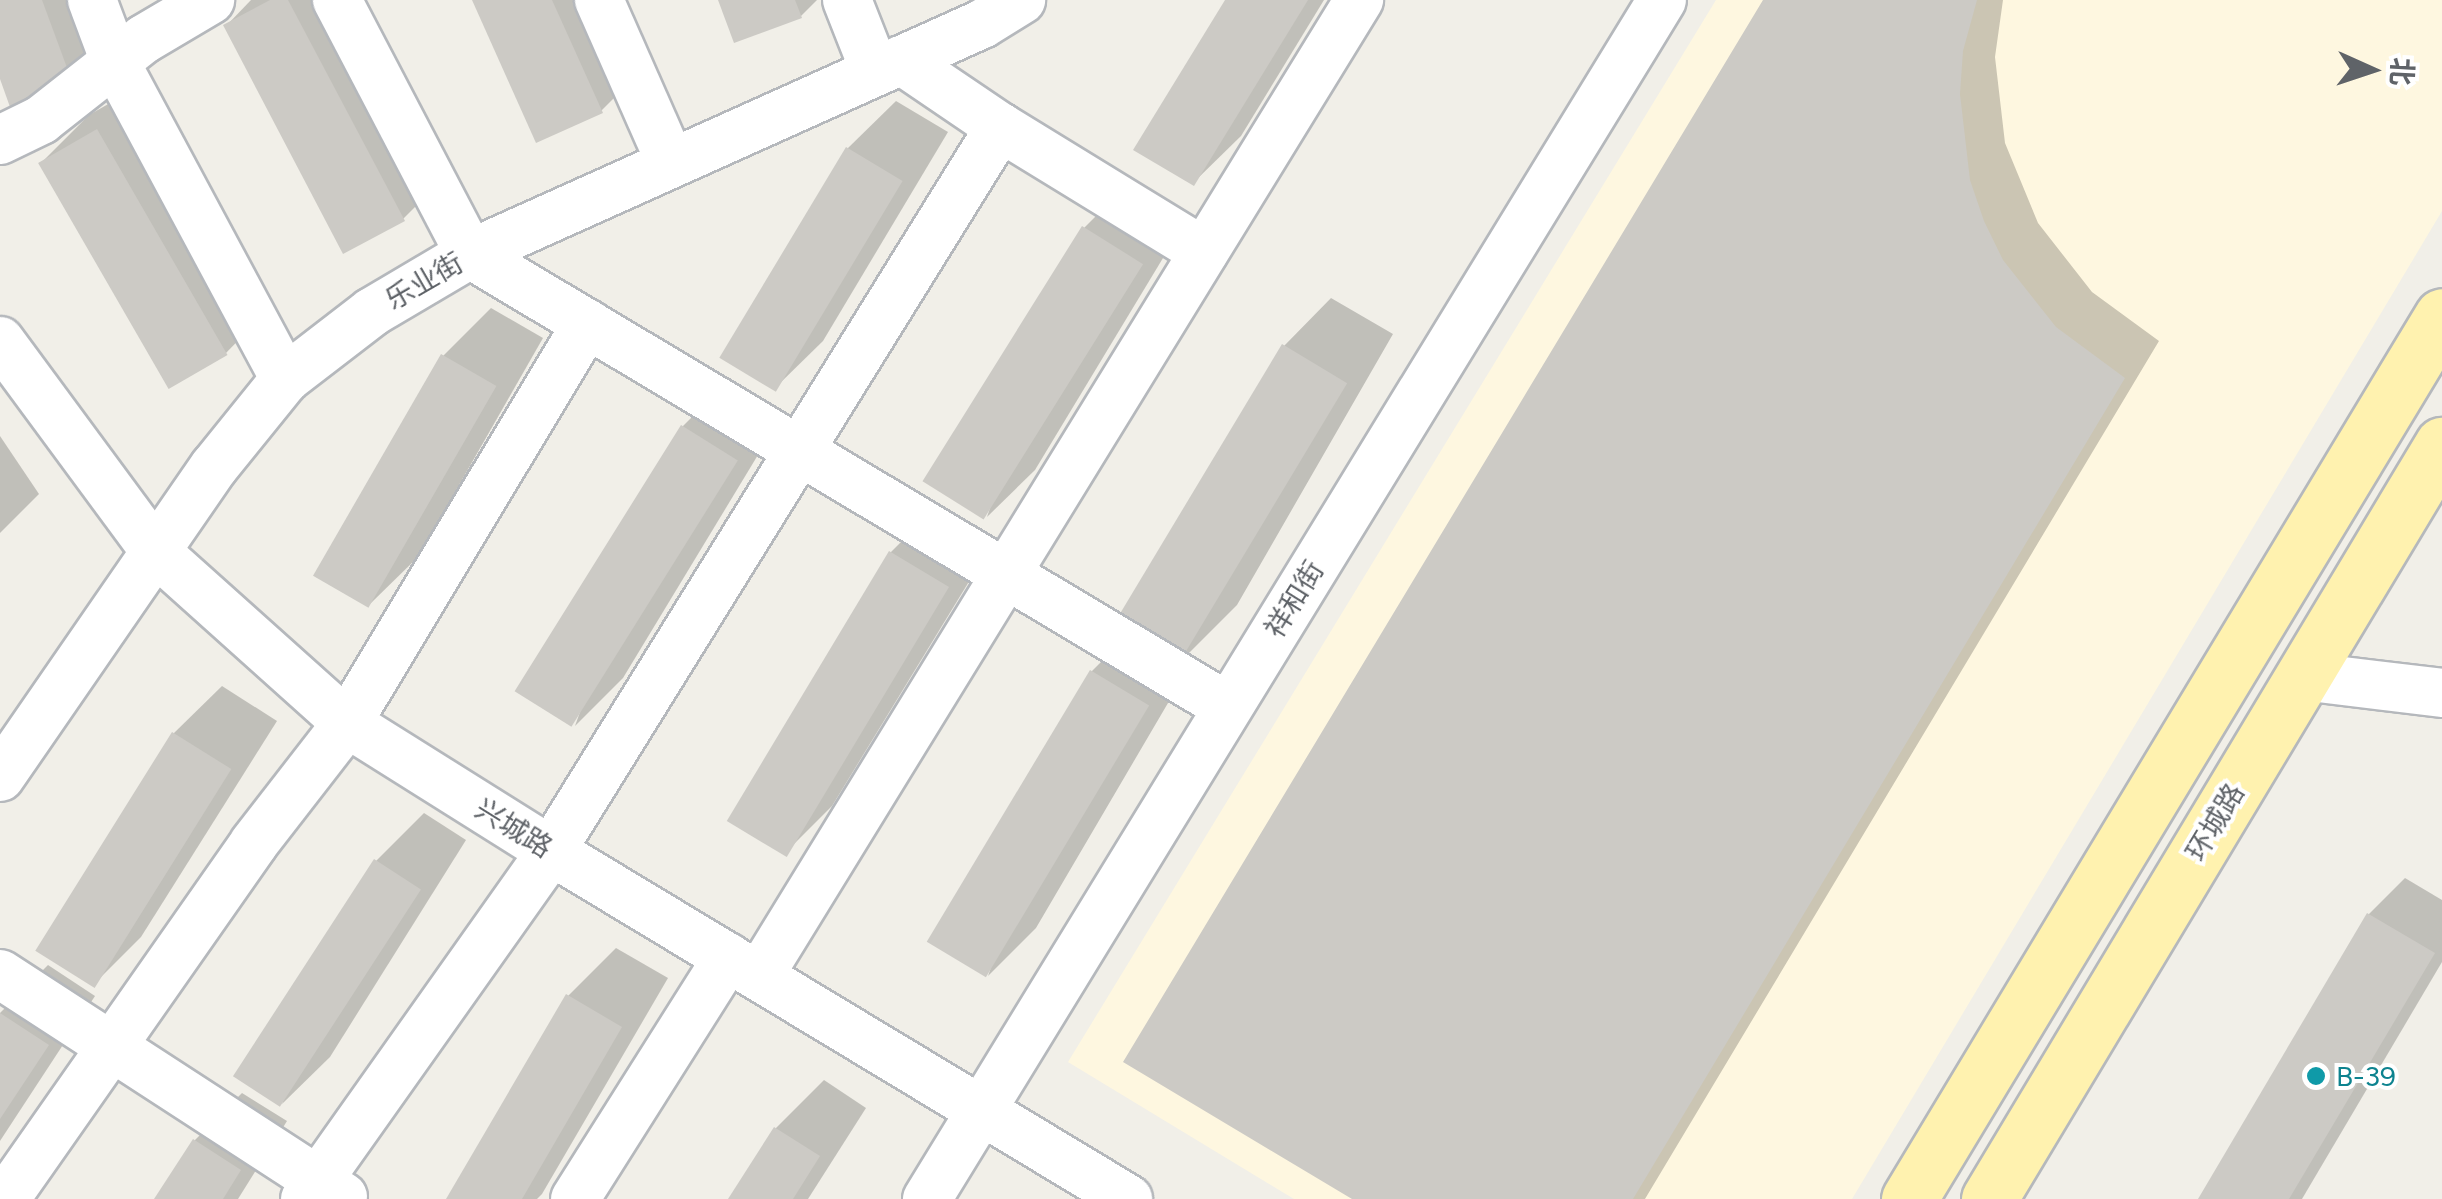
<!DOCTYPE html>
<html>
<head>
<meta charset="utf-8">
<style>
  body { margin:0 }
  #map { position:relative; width:2442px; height:1199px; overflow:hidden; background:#f1efe8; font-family:Figtree,"Noto Sans SC",sans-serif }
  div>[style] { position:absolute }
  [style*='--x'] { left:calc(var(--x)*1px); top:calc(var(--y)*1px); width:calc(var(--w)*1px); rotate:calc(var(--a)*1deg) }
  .commercial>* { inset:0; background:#fef7e0 }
  .shadow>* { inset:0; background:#0003 }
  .building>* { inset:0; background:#cccac5; transform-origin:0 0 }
  .roads { filter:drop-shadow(2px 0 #b5b8bc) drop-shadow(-2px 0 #b5b8bc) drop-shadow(0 2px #b5b8bc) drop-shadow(0 -2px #b5b8bc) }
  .minor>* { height:48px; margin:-24px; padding:0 24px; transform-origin:24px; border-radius:24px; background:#fff }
  .major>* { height:55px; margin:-27.5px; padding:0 27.5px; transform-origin:27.5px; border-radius:27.5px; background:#fff2af }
  .dots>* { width:28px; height:28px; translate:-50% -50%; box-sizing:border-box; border:5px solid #fff; border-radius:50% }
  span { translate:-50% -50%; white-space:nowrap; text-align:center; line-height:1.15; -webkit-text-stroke:8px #fff; paint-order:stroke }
  .street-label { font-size:28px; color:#5f6368 }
  .culture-label { font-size:28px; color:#0d838f }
  .left { translate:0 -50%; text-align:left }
  .north { position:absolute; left:2322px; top:20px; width:100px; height:100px; -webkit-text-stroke:8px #fff; paint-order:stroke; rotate:93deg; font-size:28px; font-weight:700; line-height:40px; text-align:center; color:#5f6368 }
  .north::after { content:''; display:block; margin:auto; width:35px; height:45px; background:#5f6368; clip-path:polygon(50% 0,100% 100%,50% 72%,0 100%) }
</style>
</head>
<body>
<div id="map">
  <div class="commercial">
    <i style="clip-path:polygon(1716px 0,2442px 0,2442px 211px,1852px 1199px,1294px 1199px,1068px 1062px)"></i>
  </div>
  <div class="shadow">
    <i style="clip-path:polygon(0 0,107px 0,120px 34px,72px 82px,0 72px)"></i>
    <i style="clip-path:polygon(251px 0,361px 0,451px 171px,403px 219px,226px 26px)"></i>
    <i style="clip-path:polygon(475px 0,621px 0,649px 63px,601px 111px)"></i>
    <i style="clip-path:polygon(720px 0,817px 0,801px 16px)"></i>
    <i style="clip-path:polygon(1228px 0,1324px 0,1241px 136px,1193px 183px)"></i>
    <i style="clip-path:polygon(1766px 0,2003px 0,1995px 57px,2005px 143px,2038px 223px,2092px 292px,2159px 341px,1645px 1199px,1357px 1199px)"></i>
    <i style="clip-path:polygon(145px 83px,272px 306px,225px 354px,41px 163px,89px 115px)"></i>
    <i style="clip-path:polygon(896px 101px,948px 132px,823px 341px,775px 388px,848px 148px)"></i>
    <i style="clip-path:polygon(1132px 180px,1189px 215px,1035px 470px,987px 517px,1084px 228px)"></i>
    <i style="clip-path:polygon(1331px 298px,1393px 334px,1237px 605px,1189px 653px,1195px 657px,1036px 928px,988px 976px,1092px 671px,1139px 624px,1284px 346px)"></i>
    <i style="clip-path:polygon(491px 308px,543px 338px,418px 557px,370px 604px,443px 356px)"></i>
    <i style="clip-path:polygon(730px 379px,784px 412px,623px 678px,575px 726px,683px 426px)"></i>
    <i style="clip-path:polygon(0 436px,39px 494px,0 533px)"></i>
    <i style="clip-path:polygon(938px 505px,995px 539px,832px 806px,784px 854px,891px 552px)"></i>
    <i style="clip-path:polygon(222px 686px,277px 721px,141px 937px,93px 985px,37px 950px,174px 733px)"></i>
    <i style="clip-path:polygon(424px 813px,466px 840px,330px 1057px,282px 1104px,376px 861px)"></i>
    <i style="clip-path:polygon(2405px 878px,2442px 900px,2442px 962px,2302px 1199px,2201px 1199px,2369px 914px)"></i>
    <i style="clip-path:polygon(616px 948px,668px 978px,542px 1194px,537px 1199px,449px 1199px,568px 996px)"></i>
    <i style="clip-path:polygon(48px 965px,95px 996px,0 1141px,0 1013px)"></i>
    <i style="clip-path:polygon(824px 1080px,866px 1108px,808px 1199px,730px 1199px,776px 1128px)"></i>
    <i style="clip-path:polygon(242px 1093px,287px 1121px,238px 1199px,157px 1199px,195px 1140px)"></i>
  </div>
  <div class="building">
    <i style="clip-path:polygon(0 0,42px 0,73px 84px,10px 107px,0 79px)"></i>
    <i style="clip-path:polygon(270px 0,288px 0,405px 221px,343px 254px,223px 25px)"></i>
    <i style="clip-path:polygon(472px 0,552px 0,603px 113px,536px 143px)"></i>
    <i style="clip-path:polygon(718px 0,795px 0,802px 18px,734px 43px)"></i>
    <i style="clip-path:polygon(1225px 0,1308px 0,1194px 186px,1133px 150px)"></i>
    <i style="clip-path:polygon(1763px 0,1977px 0,1963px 51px,1960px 94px,1970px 180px,1984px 221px,2003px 260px,2056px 327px,2125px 378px,1633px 1199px,1352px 1199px,1123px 1062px)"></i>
    <i style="left:97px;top:129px;width:261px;height:68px;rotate:60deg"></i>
    <i style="left:846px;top:147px;width:66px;height:246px;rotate:31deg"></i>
    <i style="left:1082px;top:226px;width:72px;height:301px;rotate:32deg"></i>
    <i style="left:1282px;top:344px;width:76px;height:317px;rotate:31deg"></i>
    <i style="left:441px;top:354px;width:64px;height:256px;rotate:30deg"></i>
    <i style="left:681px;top:425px;width:67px;height:314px;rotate:32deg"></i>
    <i style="left:889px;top:551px;width:70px;height:315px;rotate:31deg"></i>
    <i style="left:1090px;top:670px;width:69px;height:317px;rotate:31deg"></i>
    <i style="left:172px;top:732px;width:70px;height:258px;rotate:32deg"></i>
    <i style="left:374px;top:859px;width:56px;height:259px;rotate:33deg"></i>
    <i style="clip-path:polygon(2367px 913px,2435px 953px,2289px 1199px,2198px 1199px)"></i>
    <i style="clip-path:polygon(566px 994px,622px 1027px,522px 1199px,446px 1199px)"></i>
    <i style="clip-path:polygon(0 1013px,49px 1045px,0 1119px)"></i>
    <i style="clip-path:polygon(774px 1127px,820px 1156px,793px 1199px,728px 1199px)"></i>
    <i style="clip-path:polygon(193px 1139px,241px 1170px,223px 1199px,154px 1199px)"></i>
  </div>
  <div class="roads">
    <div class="minor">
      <i style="--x:92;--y:0;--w:66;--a:69.6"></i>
      <i style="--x:115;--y:62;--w:360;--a:61.8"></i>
      <i style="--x:337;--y:0;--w:287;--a:62.4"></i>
      <i style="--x:470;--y:254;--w:883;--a:30.86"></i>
      <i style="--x:599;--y:0;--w:178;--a:66.2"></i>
      <i style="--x:847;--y:0;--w:76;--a:68.5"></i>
      <i style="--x:901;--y:60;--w:120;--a:34.1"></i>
      <i style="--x:0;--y:140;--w:46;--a:-26"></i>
      <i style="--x:41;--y:120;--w:131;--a:-38.2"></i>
      <i style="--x:144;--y:39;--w:77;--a:-30.6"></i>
      <i style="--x:0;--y:341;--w:260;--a:53.6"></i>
      <i style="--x:154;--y:550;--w:259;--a:41.9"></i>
      <i style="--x:347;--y:723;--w:241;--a:32.1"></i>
      <i style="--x:551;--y:851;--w:674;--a:31.1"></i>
      <i style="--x:2302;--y:676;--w:141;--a:6.9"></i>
      <i style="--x:0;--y:777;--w:377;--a:-55.4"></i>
      <i style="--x:214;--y:467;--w:113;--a:-51.1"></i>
      <i style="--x:285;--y:379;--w:110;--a:-37.6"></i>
      <i style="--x:372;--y:312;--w:114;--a:-30.6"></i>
      <i style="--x:470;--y:254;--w:561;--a:-24.19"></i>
      <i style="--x:982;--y:24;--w:46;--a:-31.6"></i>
      <i style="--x:0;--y:974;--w:409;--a:33"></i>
      <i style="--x:759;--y:976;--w:1146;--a:-58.42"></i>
      <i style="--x:5;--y:1199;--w:434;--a:-55"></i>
      <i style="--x:254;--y:843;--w:152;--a:-52.2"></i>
      <i style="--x:347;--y:723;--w:466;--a:-59"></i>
      <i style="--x:305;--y:1199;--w:426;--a:-54.7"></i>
      <i style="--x:551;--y:851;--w:852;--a:-58.19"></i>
      <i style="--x:1000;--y:127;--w:239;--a:31.5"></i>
      <i style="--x:575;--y:1199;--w:286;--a:-57.7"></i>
      <i style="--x:927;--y:1199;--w:1406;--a:-58.49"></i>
    </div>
    <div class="major">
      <i style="--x:1909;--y:1199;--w:1031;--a:-58.88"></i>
      <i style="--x:1989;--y:1199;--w:880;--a:-59"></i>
    </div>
  </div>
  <div class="dots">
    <i style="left:2316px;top:1076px;background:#0f9aa8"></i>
  </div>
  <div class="street-label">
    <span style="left:424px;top:281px;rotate:-30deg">乐业街</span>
    <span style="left:1294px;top:599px;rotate:-58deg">祥和街</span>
    <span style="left:2215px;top:822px;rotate:-59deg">环城路</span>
    <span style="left:514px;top:828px;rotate:32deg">兴城路</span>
  </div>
  <div class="culture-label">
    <span class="left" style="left:2336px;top:1076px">B-39</span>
  </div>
  <div class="north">北</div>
</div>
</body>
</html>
